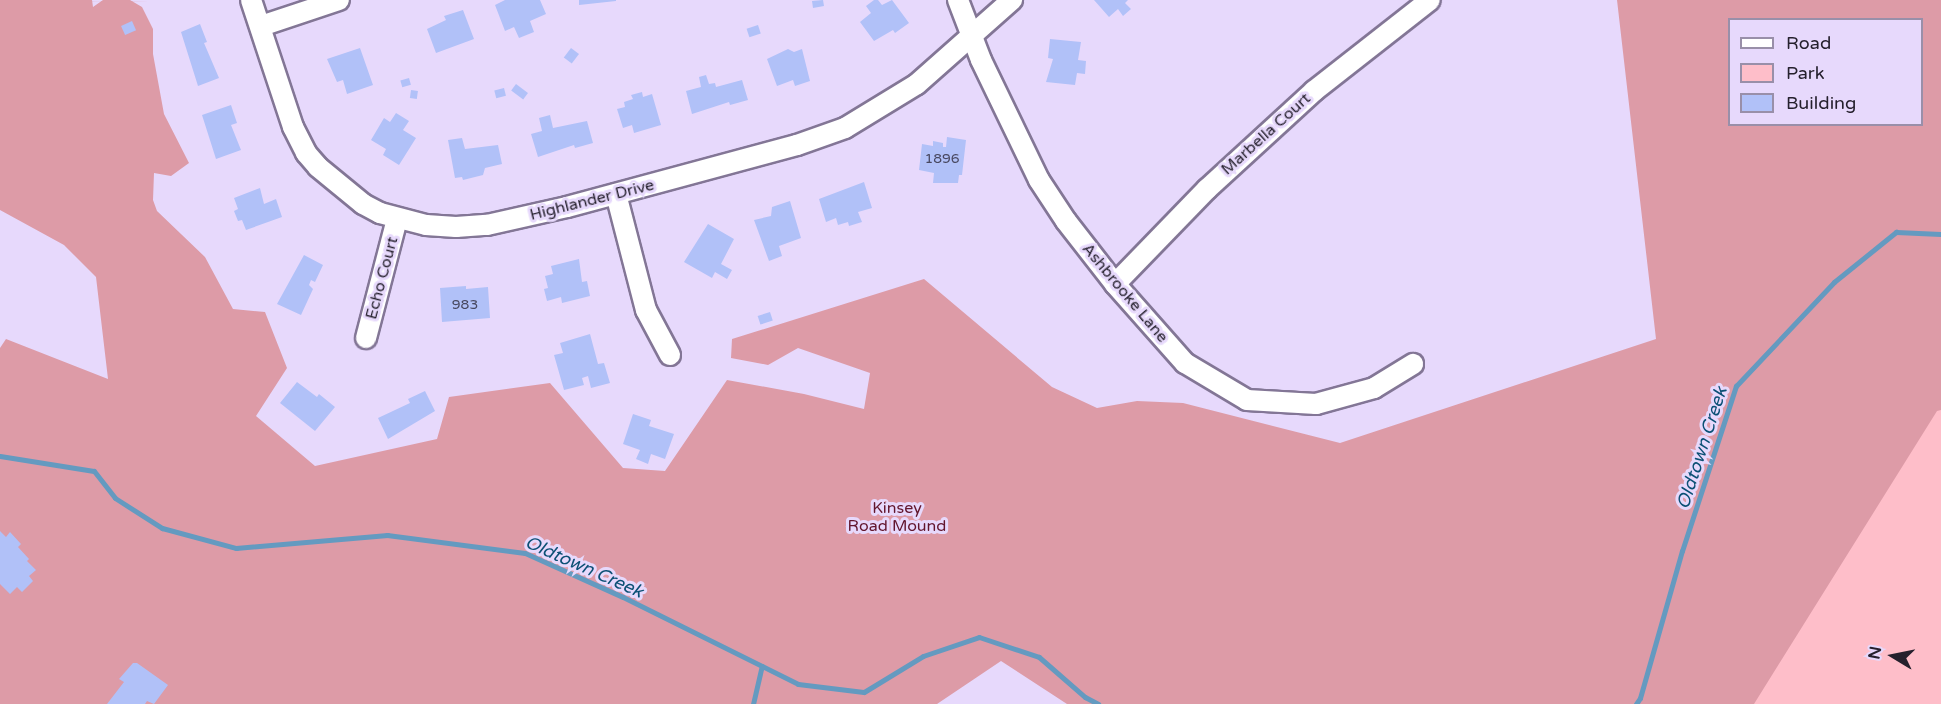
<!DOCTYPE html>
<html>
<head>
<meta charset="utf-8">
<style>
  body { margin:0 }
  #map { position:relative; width:1941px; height:704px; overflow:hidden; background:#e7d9fc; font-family:"Varela Round",sans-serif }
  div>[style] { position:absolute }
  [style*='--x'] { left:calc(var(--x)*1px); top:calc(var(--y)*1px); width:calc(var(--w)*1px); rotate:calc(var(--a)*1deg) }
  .green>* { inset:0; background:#febec9 }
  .forest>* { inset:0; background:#dd9ba7 }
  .stream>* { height:5px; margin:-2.5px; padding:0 2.5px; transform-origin:2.5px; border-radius:2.5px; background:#649ac0 }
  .building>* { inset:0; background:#b1c1f8; transform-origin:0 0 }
  .roads { filter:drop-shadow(2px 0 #837696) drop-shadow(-2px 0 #837696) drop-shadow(0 2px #837696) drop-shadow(0 -2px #837696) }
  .street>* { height:20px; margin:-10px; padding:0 10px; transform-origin:10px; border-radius:10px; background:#fff }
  span { translate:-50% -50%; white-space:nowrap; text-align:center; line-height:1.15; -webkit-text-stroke:6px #e7d9fc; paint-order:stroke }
  .number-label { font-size:14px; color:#484860 }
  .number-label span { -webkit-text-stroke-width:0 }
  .street-label { font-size:16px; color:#25202d }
  .park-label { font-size:16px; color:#62152d }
  .water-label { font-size:18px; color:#0c5075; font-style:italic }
  .legend { position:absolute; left:1728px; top:18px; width:195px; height:108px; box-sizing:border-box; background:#e7d9fc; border:2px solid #998fa9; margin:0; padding:8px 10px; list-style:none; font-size:18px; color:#25202d }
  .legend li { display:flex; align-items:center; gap:12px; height:30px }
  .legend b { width:30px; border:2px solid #998fa9 }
  .north { position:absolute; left:1863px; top:626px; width:60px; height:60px; -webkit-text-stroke:4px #e7d9fc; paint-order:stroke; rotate:280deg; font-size:16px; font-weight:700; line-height:24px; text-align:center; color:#25202d }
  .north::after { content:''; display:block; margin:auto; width:21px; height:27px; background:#25202d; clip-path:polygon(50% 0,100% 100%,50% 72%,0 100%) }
</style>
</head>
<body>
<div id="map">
  <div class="green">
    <i style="clip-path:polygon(1941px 279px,1941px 704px,1592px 704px)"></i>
  </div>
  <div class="forest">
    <i style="clip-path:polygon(evenodd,0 0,92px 0,93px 7px,103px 0,130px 0,142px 7px,153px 29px,153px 54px,164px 114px,189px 163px,171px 176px,154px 173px,153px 200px,157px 211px,205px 257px,233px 309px,265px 312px,287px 368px,256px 416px,315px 466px,437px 439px,449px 397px,550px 383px,623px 468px,665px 471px,727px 380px,804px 394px,864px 409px,870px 373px,798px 348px,768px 365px,731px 358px,732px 339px,924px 279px,1052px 387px,1097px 408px,1137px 401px,1183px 403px,1340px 443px,1656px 339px,1617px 0,1941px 0,1941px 410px,1937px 411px,1754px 704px,1067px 704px,1001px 661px,937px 704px,0 704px,0 348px,6px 339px,108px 379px,96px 277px,64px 245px,0 210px,0 0,1730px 20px,1922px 20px,1922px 124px,1730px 124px,1730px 20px)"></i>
  </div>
  <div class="stream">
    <i style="--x:0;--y:456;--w:95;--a:9.1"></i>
    <i style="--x:94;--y:471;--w:34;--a:52"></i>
    <i style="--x:115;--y:498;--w:56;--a:32.6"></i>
    <i style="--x:162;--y:528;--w:77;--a:15.1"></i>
    <i style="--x:236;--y:548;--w:152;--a:-4.9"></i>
    <i style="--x:387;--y:535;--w:139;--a:7.4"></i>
    <i style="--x:525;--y:553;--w:107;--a:24.2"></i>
    <i style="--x:623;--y:597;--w:195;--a:26.4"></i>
    <i style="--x:798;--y:684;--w:66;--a:6.9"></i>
    <i style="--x:864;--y:692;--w:69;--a:-31.4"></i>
    <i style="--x:923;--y:656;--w:59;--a:-18.7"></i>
    <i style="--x:979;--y:637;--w:63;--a:18.4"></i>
    <i style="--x:1039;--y:657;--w:61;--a:41"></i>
    <i style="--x:1085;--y:697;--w:15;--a:28"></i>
    <i style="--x:753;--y:704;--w:39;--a:-77"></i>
    <i style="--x:1636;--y:704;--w:7;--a:-56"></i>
    <i style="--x:1640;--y:698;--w:153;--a:-74.1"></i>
    <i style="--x:1682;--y:551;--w:174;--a:-71.9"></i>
    <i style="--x:1736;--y:386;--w:143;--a:-46.7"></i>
    <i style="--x:1834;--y:282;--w:80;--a:-38.9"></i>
    <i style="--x:1896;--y:232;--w:45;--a:2.5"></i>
  </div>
  <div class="building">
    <i style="clip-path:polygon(505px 0,540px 0,546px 14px,530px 21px,534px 32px,519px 38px,514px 27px,505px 31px,495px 5px)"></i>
    <i style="clip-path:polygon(579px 0,616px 0,616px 1px,579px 5px)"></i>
    <i style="clip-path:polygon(823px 0,824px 6px,813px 8px,812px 1px)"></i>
    <i style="clip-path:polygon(874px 0,878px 0,882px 5px,892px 0,909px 23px,895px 33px,893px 30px,874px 41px,860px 22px,871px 13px,866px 6px)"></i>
    <i style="clip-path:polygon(1094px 0,1128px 0,1125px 3px,1131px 9px,1123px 16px,1118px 9px,1109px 17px)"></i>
    <i style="clip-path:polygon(463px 10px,474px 39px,436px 53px,427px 29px,446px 20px,444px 16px)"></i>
    <i style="left:132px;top:21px;width:10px;height:12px;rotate:66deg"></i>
    <i style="clip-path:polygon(200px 24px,207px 42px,204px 43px,219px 78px,198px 86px,181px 32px)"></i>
    <i style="left:758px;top:25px;width:9px;height:12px;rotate:72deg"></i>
    <i style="clip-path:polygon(1050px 39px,1081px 42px,1078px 60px,1086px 61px,1085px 74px,1077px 73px,1075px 85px,1046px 82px,1053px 59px,1048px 58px)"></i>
    <i style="clip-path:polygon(360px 48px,373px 85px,347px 94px,343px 80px,337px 82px,327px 59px)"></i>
    <i style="left:571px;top:48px;width:10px;height:12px;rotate:37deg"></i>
    <i style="clip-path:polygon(788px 49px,794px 52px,802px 49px,810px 81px,795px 86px,793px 80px,777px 86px,767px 59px)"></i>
    <i style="clip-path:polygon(706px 75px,709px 84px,715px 83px,716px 87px,742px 80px,748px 100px,730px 105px,729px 102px,692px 114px,686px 91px,701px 87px,699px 77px)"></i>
    <i style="left:409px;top:78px;width:7px;height:9px;rotate:74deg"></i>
    <i style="left:516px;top:84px;width:15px;height:8px;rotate:37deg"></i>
    <i style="left:504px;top:88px;width:8px;height:10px;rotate:76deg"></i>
    <i style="left:411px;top:90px;width:7px;height:8px;rotate:8deg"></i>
    <i style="clip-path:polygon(642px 92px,643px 97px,652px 94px,661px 125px,634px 133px,632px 125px,623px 128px,617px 109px,625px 107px,624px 102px,633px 99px,631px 95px)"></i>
    <i style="clip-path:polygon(231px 105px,237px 123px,231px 125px,241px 150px,216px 159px,202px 115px)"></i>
    <i style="clip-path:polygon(396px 113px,409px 121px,403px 130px,416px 138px,399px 165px,383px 155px,386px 149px,371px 140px,384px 118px,390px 122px)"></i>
    <i style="clip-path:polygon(550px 115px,553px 128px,587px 121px,593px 143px,575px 148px,574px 145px,538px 157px,531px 134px,542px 131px,539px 118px)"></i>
    <i style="clip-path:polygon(947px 137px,966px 140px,962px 175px,959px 175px,958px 183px,933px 183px,934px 173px,919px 170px,922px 144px,933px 146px,933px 141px,943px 143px,943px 147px,946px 147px)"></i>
    <i style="clip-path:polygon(462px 138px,465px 149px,498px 145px,502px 164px,485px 168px,483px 175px,463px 180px,462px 177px,455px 178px,448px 140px)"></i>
    <i style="clip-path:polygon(864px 182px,872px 208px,858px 212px,862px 222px,849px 226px,848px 222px,838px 225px,836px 218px,826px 222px,819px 199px)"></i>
    <i style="clip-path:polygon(260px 188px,264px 204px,276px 199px,282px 217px,246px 230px,242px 220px,238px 221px,234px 211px,238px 209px,234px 198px)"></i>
    <i style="clip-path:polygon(790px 201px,801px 238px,779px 246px,782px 256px,769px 261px,754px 220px,771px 216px,772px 207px)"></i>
    <i style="clip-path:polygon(708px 224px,734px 239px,721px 264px,732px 270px,727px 279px,715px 272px,712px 278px,684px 262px)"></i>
    <i style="clip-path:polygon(304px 255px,323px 265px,315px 282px,311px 280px,309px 285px,313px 289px,301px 315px,277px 304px)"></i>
    <i style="clip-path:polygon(579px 259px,582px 282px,587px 281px,590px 296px,562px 303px,561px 297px,547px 301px,544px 289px,548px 288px,545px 276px,553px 274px,551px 266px)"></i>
    <i style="clip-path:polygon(466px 286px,466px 289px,488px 287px,490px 318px,442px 322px,440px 288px)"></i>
    <i style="left:770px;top:312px;width:9px;height:13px;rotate:72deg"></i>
    <i style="clip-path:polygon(590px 334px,598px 364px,604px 363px,610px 383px,591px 388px,588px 376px,582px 378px,584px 385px,564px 390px,554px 355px,563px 353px,560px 343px)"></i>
    <i style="clip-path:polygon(297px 382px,317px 397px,319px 394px,335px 407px,315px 431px,280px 403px)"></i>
    <i style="clip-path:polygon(425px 391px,435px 411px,388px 439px,378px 418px,410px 403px,408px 399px)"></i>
    <i style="clip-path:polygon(633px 414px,651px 420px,649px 426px,674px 434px,665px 459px,651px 454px,648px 464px,636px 459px,640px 450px,623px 444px)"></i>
    <i style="clip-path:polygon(0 531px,6px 537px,10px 532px,21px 544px,18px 547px,29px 559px,27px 561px,36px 570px,29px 576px,33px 581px,22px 592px,17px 587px,10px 594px,0 584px)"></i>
    <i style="clip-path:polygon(133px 663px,137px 663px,168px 685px,154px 704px,147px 701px,145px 704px,107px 704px,124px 682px,119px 679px)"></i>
  </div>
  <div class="roads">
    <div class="street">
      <i style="--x:251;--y:0;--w:134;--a:71.7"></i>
      <i style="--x:293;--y:127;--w:29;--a:63"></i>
      <i style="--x:306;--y:153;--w:18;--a:49"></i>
      <i style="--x:318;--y:167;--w:58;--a:39.4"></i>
      <i style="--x:363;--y:204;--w:19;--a:28"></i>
      <i style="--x:380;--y:213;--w:48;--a:14.6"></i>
      <i style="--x:426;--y:225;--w:30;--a:4"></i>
      <i style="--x:456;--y:227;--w:31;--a:-4"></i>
      <i style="--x:487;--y:225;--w:82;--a:-12.7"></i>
      <i style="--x:567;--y:207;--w:238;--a:-15.1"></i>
      <i style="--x:797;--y:145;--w:51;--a:-19.5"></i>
      <i style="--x:845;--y:128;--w:84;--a:-31.4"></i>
      <i style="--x:917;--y:84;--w:127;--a:-41.5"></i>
      <i style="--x:958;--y:0;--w:64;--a:69"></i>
      <i style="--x:981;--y:60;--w:133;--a:64.2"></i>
      <i style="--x:1039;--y:180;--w:49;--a:56.6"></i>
      <i style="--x:1066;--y:221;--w:80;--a:52.1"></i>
      <i style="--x:1115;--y:284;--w:106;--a:48.5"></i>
      <i style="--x:1185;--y:363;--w:72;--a:30.8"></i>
      <i style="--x:1247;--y:400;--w:69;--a:3.3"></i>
      <i style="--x:1316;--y:404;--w:60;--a:-15.4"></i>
      <i style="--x:1374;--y:388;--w:46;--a:-31.6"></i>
      <i style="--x:261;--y:26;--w:82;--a:-18.4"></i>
      <i style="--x:616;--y:194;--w:120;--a:75.5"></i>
      <i style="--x:646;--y:310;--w:51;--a:61.9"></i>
      <i style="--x:1115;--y:284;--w:132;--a:-45.9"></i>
      <i style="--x:1207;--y:189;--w:145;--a:-42.5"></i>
      <i style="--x:1314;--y:91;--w:147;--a:-38.1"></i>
      <i style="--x:366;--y:338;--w:123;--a:-75.4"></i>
    </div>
  </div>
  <div class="number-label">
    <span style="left:942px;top:159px">1896</span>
    <span style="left:465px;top:305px">983</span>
  </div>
  <div class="street-label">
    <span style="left:1266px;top:134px;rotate:-42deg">Marbella Court</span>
    <span style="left:592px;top:200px;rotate:-14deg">Highlander Drive</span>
    <span style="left:382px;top:278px;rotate:-75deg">Echo Court</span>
    <span style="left:1125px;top:293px;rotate:50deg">Ashbrooke Lane</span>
  </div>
  <div class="park-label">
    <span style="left:897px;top:517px">Kinsey<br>Road Mound</span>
  </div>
  <div class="water-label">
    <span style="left:1702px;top:448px;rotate:-72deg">Oldtown Creek</span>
    <span style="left:584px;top:567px;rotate:24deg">Oldtown Creek</span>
  </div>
  <ul class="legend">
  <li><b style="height:8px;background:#fff"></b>Road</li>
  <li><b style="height:16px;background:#febec9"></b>Park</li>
  <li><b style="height:16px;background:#b1c1f8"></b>Building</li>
  </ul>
  <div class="north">N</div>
</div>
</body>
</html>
